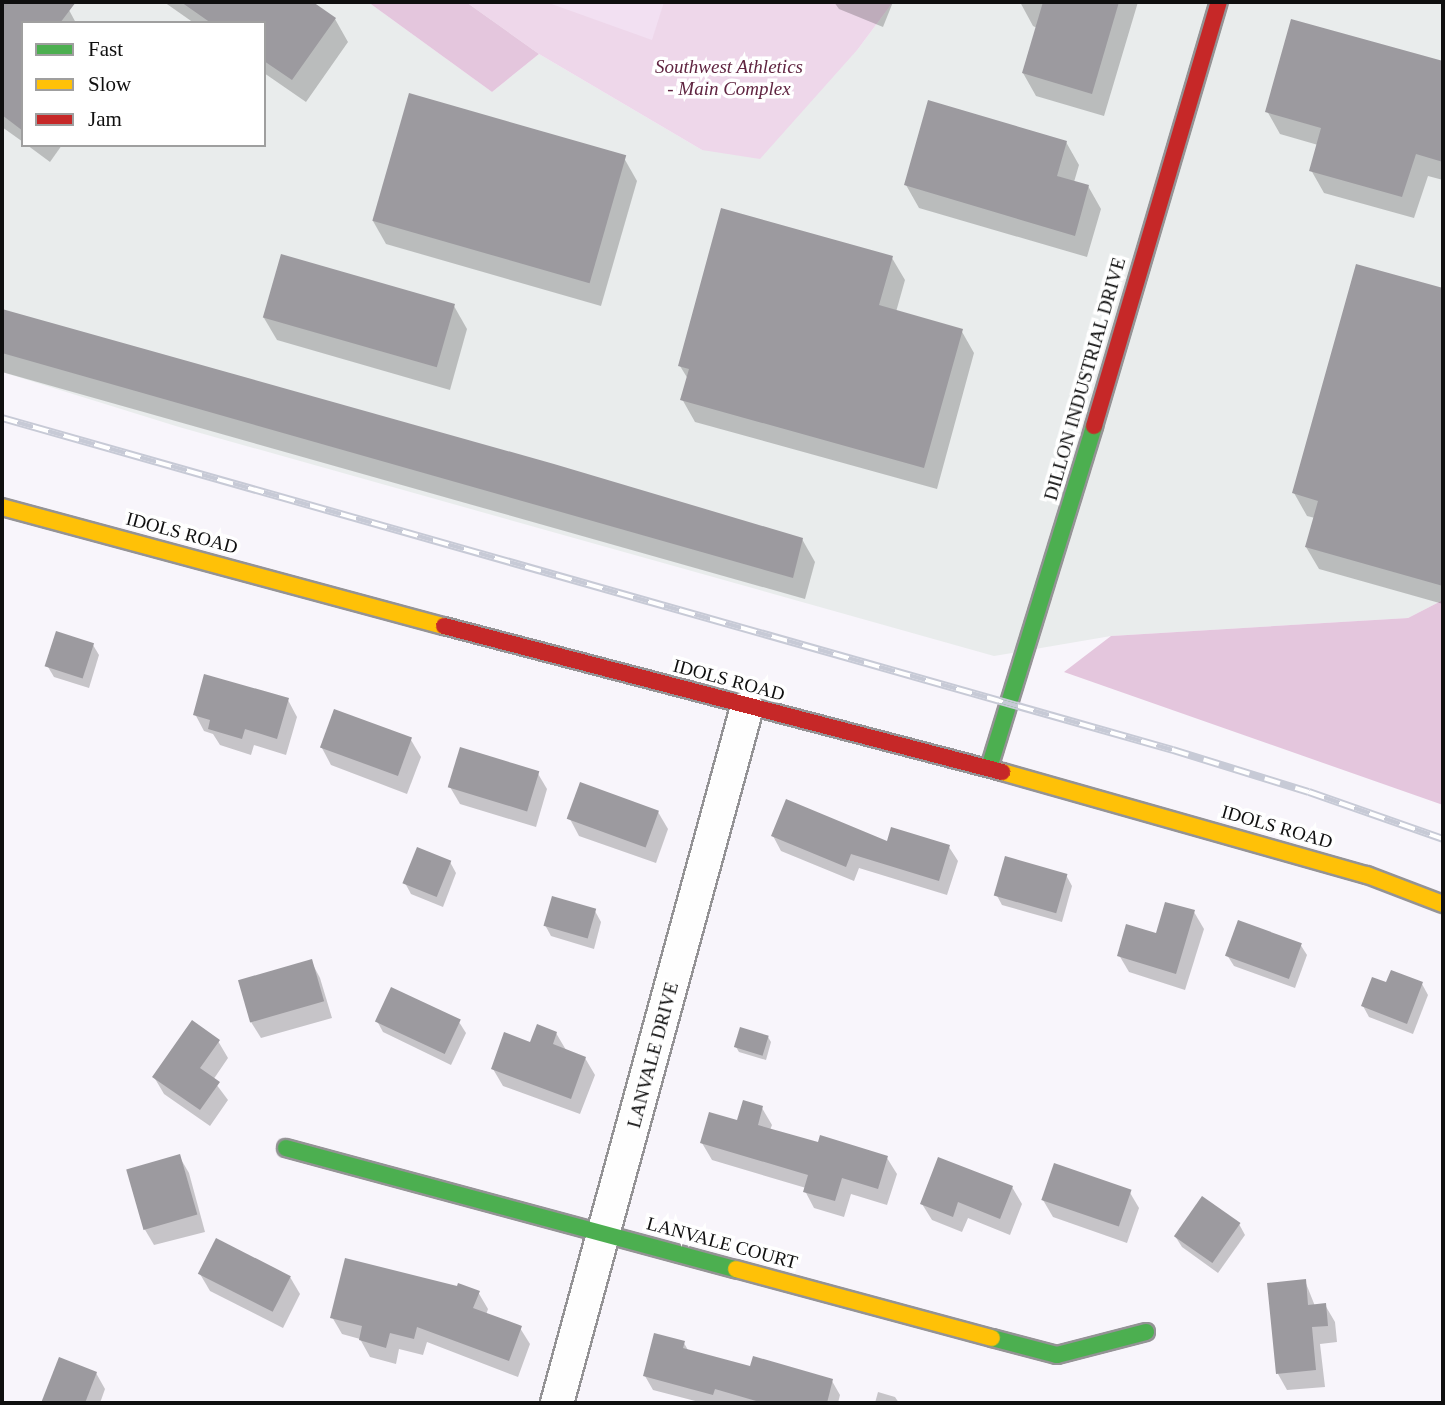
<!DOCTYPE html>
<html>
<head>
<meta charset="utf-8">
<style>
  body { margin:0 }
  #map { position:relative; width:1445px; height:1405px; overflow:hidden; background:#f8f5fb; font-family:"Times New Roman",serif }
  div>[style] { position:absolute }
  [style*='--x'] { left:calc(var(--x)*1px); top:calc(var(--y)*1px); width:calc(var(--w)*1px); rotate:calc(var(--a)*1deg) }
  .industrial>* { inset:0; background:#e9ecec }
  .green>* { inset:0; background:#eed7ea }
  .forest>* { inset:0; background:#e4c6dd }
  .pitch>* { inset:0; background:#f2e0f2 }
  .shadow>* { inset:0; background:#0003 }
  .building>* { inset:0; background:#9c9a9f; transform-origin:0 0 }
  .roads { filter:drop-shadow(2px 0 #949395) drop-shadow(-2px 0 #949395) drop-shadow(0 2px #949395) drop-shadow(0 -2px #949395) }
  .street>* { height:32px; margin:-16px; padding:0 16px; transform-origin:16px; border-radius:16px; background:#fefefe }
  .fast>* { height:16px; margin:-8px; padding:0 8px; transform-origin:8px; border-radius:8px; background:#4caf50 }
  .slow>* { height:16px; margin:-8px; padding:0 8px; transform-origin:8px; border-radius:8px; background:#ffc107 }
  .jam>* { height:16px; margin:-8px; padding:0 8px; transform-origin:8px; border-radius:8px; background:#c62828 }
  .rail>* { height:8px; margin-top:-4px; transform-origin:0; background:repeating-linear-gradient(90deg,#fff 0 16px,#c7cad6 0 32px); box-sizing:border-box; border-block:2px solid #c7cad6 }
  span { translate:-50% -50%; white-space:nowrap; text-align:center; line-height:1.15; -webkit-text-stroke:7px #fff; paint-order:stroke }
  .park-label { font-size:19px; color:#602541; font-style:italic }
  .street-label { font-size:19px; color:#0f0f0f }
  .frame { position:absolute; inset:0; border:4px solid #0f0f0f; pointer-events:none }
  .legend { position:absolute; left:21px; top:21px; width:245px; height:126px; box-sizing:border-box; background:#fff; border:2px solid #9f9f9f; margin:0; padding:9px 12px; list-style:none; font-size:21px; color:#0f0f0f }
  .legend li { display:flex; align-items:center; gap:14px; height:35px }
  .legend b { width:35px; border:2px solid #9f9f9f }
</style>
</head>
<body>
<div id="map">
  <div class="industrial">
    <i style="clip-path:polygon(evenodd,2px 2px,368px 2px,492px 92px,539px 54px,702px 150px,858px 49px,893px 2px,1443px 2px,1443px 600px,1408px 618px,1111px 636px,994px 656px,179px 427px,2px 372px,2px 2px,23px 23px,264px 23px,264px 145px,23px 145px,23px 23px)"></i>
  </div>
  <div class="green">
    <i style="clip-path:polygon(466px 2px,893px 2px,858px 49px,760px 159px,702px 150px,539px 54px)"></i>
  </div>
  <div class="forest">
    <i style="clip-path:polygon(368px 2px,466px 2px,539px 54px,492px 92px)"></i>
    <i style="clip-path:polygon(1443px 600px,1443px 805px,1064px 672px,1111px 636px,1408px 618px)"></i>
  </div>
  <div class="pitch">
    <i style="clip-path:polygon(546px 2px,664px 2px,652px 40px)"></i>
  </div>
  <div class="shadow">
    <i style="clip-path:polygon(2px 2px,57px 2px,69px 10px,76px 23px,23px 23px,23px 142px,2px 127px)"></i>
    <i style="clip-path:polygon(164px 2px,310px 2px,335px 19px,348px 42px,306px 102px,264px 73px,264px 23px,194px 23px)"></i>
    <i style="clip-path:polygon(834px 2px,893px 2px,883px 27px,839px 9px)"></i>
    <i style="clip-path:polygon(1020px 2px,1138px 2px,1104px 116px,1036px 96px,1023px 73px,1037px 28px,1033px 26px)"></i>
    <i style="clip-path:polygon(1292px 21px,1443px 63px,1443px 180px,1428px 176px,1414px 218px,1324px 193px,1311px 170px,1318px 145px,1280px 134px,1267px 111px)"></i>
    <i style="clip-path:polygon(1066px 142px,1079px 165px,1074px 182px,1088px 186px,1101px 209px,1087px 257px,919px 208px,906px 185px)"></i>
    <i style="clip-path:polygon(27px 145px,62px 145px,50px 162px)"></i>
    <i style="clip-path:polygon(624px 158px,637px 181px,601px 306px,386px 244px,373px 221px)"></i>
    <i style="clip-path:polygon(892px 258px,905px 280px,896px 312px,961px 330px,974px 353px,937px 489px,695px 422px,682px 399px,688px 379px,680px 366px)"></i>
    <i style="clip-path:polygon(1357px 266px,1443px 290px,1443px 604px,1319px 569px,1306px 547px,1315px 518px,1307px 516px,1294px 493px)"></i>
    <i style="clip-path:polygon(454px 306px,467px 329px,450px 390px,277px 340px,264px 318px)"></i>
    <i style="clip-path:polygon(2px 312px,553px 465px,802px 539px,815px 562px,805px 599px,2px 372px)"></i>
    <i style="clip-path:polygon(93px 645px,99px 655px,89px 688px,54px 677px,48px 667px)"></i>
    <i style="clip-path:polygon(288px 700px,297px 717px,286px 755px,254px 745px,251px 755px,220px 745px,213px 734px,204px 731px,195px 714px)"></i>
    <i style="clip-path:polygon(411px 740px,421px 757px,407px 794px,331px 765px,322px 748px)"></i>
    <i style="clip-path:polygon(537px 772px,547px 789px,536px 827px,460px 804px,450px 787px)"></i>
    <i style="clip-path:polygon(658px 812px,668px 829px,656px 863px,579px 836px,570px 819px)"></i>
    <i style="clip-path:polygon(773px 836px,949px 847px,958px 861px,947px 895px,859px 868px,854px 881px,781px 851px)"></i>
    <i style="clip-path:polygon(450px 862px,456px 873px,443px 907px,411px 894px,405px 883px)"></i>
    <i style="clip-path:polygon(1066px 875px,1072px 886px,1062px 922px,1002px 905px,996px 894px)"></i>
    <i style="clip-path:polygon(595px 911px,601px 922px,594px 949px,551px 936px,545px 925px)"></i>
    <i style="clip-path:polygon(1194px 912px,1204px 929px,1185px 990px,1129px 972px,1119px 955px)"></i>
    <i style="clip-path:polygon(1300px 944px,1307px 955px,1295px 988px,1234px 966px,1227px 955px)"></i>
    <i style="clip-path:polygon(311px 961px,320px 978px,332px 1018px,261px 1038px,251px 1022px,240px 981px)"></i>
    <i style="clip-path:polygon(1387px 984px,1422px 984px,1428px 995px,1413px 1034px,1369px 1017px,1363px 1006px)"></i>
    <i style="clip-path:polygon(377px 1021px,459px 1022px,466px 1033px,451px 1065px,383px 1032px)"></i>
    <i style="clip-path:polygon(556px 1033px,566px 1050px,585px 1058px,595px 1075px,580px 1114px,503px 1086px,493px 1069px,531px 1044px)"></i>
    <i style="clip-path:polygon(768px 1037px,771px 1042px,766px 1060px,739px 1052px,736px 1047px)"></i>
    <i style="clip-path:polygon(218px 1041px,228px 1058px,213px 1080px,228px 1100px,210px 1126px,164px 1094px,154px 1077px)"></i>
    <i style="clip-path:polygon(762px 1108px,772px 1125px,770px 1130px,819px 1144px,887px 1158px,897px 1174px,887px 1205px,851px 1194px,844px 1217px,814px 1208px,805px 1191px,806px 1188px,712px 1160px,702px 1143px)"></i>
    <i style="clip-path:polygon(179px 1156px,189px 1173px,205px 1232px,154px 1245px,144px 1228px)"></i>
    <i style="clip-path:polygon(1012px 1187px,1022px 1204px,1010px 1235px,968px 1218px,962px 1232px,932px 1220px,922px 1204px)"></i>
    <i style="clip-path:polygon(1129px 1191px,1139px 1208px,1127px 1243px,1053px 1217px,1043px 1200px)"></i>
    <i style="clip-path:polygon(1239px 1224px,1245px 1235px,1218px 1273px,1182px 1247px,1175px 1236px)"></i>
    <i style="clip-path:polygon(200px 1274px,290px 1277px,300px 1294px,283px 1328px,210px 1291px)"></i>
    <i style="clip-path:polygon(1305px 1281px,1315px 1306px,1325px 1305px,1335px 1322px,1337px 1342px,1320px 1344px,1325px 1387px,1287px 1390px,1278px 1374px)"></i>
    <i style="clip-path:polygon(478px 1292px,488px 1309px,486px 1315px,520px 1328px,530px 1344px,518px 1377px,427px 1342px,423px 1355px,399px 1349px,396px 1364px,370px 1357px,360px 1339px,342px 1334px,332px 1317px)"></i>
    <i style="clip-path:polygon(684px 1343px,689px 1352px,752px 1369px,832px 1381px,840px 1395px,838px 1403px,703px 1403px,653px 1390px,645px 1376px)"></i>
    <i style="clip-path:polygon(60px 1359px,96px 1373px,105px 1389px,100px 1403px,42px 1403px)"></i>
    <i style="clip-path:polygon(878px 1392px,895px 1397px,899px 1403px,875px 1403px)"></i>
  </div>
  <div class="building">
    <i style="clip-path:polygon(2px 2px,76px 2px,60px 23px,23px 23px,23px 131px,2px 115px)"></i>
    <i style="clip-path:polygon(181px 2px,313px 2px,336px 18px,292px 80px,264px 61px,264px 23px,211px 23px)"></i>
    <i style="clip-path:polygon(1043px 2px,1119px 2px,1092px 94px,1022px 73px)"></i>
    <i style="clip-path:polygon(1291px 19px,1443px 61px,1443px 162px,1416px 154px,1402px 197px,1309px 171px,1321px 128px,1265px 112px)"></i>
    <i style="left:409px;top:93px;width:226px;height:133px;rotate:16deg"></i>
    <i style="clip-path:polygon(928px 100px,1067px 141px,1057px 176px,1089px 185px,1075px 236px,904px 185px)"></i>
    <i style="clip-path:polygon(721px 208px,893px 256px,879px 305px,963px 329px,924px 468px,680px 400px,689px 369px,678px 366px)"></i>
    <i style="left:281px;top:254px;width:181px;height:66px;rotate:16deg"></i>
    <i style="clip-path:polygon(1356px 264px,1443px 288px,1443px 586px,1305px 547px,1318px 501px,1292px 493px)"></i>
    <i style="clip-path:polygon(2px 309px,554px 464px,803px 538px,793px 578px,2px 353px)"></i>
    <i style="left:56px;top:631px;width:40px;height:37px;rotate:18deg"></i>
    <i style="clip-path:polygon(204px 674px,289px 698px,277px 739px,245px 729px,242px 739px,208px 729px,210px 720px,193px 715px)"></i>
    <i style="left:334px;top:709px;width:83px;height:41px;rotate:20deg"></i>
    <i style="left:460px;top:747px;width:83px;height:42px;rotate:17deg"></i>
    <i style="left:580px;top:782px;width:84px;height:39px;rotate:20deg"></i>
    <i style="clip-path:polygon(786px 799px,887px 841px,891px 827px,950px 845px,939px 881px,851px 854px,846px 867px,771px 836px)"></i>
    <i style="left:417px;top:847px;width:37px;height:39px;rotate:22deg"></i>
    <i style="left:1005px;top:856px;width:65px;height:41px;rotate:16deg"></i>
    <i style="left:552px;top:896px;width:46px;height:31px;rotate:16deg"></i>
    <i style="clip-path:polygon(1165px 902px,1195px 910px,1176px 974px,1117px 956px,1126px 924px,1156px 933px)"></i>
    <i style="left:1238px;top:920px;width:68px;height:38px;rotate:20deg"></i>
    <i style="left:312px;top:959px;width:44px;height:77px;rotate:74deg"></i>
    <i style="clip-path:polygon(1391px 970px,1423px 982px,1407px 1024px,1361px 1006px,1372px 977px,1386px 982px)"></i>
    <i style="left:391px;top:987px;width:77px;height:38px;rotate:25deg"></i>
    <i style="clip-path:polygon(192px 1020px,220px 1040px,200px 1068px,220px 1082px,200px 1110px,152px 1077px)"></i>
    <i style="clip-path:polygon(537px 1024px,557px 1032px,553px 1044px,586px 1057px,571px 1099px,491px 1069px,504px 1032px,530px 1042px)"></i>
    <i style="left:740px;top:1027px;width:30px;height:21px;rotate:17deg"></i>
    <i style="clip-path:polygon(743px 1100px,763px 1106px,758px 1125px,818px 1142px,820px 1135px,888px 1156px,878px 1189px,842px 1178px,835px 1201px,803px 1192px,808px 1175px,700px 1143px,709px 1112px,737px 1120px)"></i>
    <i style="left:180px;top:1154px;width:63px;height:56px;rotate:74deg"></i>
    <i style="clip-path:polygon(938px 1157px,1013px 1186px,1000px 1219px,958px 1202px,953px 1217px,920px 1204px)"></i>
    <i style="left:1054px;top:1163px;width:82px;height:39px;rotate:19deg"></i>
    <i style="left:1202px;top:1196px;width:47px;height:49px;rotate:35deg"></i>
    <i style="left:216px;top:1238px;width:84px;height:40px;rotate:27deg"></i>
    <i style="clip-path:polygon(345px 1258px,457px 1286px,458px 1283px,480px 1291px,473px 1308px,522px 1326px,509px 1361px,417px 1327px,414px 1339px,390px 1333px,386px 1348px,359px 1340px,362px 1326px,330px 1318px)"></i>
    <i style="clip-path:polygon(1306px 1279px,1308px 1305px,1326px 1303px,1328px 1326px,1312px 1327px,1316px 1370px,1276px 1374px,1267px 1283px)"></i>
    <i style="clip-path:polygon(654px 1333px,685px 1341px,683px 1348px,750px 1366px,753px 1356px,833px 1379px,827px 1403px,763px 1403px,715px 1389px,713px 1395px,643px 1376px)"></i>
    <i style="clip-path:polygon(59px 1357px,97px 1372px,85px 1403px,41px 1403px)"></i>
  </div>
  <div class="roads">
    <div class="street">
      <i style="--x:557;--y:1403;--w:721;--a:-74.73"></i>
    </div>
    <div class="fast">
      <i style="--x:989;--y:768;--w:358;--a:-72.9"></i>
      <i style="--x:286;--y:1148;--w:466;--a:15.1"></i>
      <i style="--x:992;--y:1338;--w:67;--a:14.7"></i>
      <i style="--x:1057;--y:1355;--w:92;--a:-14.5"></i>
    </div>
    <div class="slow">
      <i style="--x:2;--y:507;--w:458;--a:15.1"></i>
      <i style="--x:1002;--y:772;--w:379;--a:15.8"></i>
      <i style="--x:1367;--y:875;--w:81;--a:20.9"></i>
      <i style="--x:736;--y:1269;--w:265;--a:15.1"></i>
    </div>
    <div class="jam">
      <i style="--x:1094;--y:426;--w:442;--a:-73.6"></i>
      <i style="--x:444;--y:626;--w:577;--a:14.66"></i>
    </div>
  </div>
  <div class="rail">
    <i style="--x:2;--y:418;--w:1217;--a:15.83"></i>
    <i style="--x:1173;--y:750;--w:142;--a:17.2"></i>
    <i style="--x:1309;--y:792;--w:142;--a:19.3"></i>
  </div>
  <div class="park-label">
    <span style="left:729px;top:78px">Southwest Athletics<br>- Main Complex</span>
  </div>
  <div class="street-label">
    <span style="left:1085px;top:379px;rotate:-74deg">DILLON INDUSTRIAL DRIVE</span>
    <span style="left:182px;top:533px;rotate:15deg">IDOLS ROAD</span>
    <span style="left:729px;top:680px;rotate:15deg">IDOLS ROAD</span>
    <span style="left:1277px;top:827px;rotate:16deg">IDOLS ROAD</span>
    <span style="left:653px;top:1055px;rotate:-75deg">LANVALE DRIVE</span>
    <span style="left:722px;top:1243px;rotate:15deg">LANVALE COURT</span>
  </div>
  <div class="frame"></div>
  <ul class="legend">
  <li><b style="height:9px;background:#4caf50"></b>Fast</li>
  <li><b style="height:9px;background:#ffc107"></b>Slow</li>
  <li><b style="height:9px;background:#c62828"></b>Jam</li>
  </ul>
</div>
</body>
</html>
